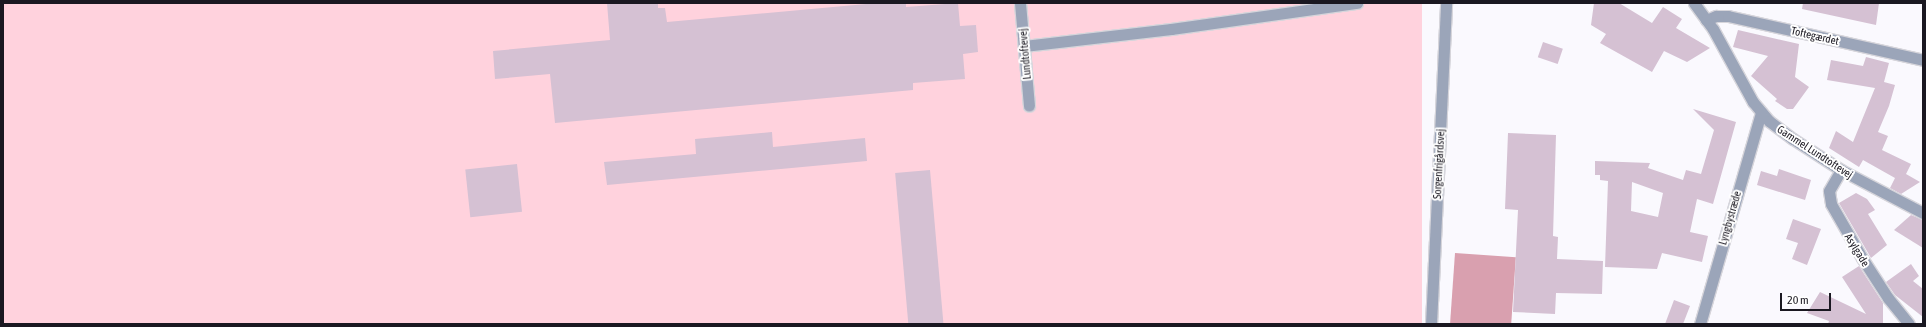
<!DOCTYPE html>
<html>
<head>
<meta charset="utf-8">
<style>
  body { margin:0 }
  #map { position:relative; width:1926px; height:327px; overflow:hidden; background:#faf9fe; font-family:"Asap Condensed",sans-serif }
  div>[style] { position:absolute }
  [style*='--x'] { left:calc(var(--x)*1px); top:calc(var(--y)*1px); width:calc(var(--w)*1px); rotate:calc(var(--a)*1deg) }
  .green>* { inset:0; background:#ffd2dd; transform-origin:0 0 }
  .forest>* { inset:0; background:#d9a0af; transform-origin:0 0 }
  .building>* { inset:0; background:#d5c1d3; transform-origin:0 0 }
  .roads { filter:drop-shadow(1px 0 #d6d5db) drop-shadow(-1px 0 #d6d5db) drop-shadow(0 1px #d6d5db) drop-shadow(0 -1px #d6d5db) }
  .minor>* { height:11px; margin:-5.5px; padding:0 5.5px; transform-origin:5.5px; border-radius:5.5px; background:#9ba5b9 }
  .tertiary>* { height:11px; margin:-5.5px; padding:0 5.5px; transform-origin:5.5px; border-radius:5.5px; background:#9ba5b9 }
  span { translate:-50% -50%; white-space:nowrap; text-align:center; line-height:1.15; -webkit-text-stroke:4px #fff; paint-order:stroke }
  .street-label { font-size:11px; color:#1a1821 }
  .frame { position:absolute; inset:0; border:4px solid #1a1821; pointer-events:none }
  .scale { position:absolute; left:1780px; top:293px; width:51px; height:18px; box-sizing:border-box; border:2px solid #1a1821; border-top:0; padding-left:5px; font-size:12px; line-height:14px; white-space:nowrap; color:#1a1821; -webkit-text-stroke:3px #fff; paint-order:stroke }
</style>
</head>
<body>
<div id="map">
  <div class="green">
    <i style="left:3px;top:3px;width:1419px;height:321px"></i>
  </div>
  <div class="forest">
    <i style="left:1455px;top:253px;width:61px;height:71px;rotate:4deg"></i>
  </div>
  <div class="building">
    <i style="clip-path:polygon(607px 3px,658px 3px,658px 8px,665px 8px,667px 22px,877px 3px,906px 3px,906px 7px,958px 3px,960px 26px,976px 25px,978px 52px,963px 54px,965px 79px,913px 83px,913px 90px,555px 123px,550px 74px,495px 79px,493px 51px,610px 40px)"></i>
    <i style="clip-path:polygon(1594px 3px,1619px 3px,1652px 23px,1663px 7px,1682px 19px,1676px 28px,1710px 48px,1687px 62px,1664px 51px,1652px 72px,1600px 43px,1606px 34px,1591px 25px)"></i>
    <i style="clip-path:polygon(1803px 3px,1879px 3px,1876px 25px,1802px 9px)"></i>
    <i style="clip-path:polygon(1738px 30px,1799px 44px,1795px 77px,1809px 87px,1793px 109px,1787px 109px,1775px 101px,1777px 99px,1751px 76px,1768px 56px,1733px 47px)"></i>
    <i style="left:1543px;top:42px;width:21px;height:16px;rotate:19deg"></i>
    <i style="clip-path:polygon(1866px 57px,1889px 63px,1884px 82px,1895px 85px,1889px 106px,1878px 132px,1888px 136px,1882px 150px,1911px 164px,1906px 174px,1920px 182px,1901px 194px,1890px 188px,1895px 178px,1863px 160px,1859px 167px,1829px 148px,1836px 131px,1853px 142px,1875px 88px,1827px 80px,1831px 60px,1863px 66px)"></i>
    <i style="clip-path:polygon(evenodd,1693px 109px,1736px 122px,1713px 204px,1697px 199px,1690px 232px,1708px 236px,1702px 262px,1662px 253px,1657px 269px,1605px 267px,1608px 181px,1600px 180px,1600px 175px,1595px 175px,1595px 161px,1650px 163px,1648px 168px,1683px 180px,1686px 170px,1701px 174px,1714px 130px,1693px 109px,1632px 182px,1663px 193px,1658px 217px,1631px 211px,1632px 182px)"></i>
    <i style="clip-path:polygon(772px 132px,773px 147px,865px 138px,867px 161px,607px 185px,604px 162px,696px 154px,695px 139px)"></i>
    <i style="clip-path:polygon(1508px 133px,1556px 135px,1553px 236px,1558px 237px,1557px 259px,1603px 261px,1602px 294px,1556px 293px,1555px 314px,1513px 312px,1518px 210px,1505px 209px)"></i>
    <i style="left:517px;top:164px;width:48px;height:52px;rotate:84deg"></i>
    <i style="clip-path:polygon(1779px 169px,1811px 180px,1805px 200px,1757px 185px,1761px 171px,1777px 176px)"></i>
    <i style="left:930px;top:170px;width:155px;height:35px;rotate:85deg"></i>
    <i style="clip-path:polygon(1856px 193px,1867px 199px,1875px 210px,1868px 214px,1887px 245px,1871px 258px,1839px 203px)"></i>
    <i style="clip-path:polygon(1911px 215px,1923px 220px,1923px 248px,1894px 230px)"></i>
    <i style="clip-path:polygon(1793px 219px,1821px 229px,1807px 265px,1792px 259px,1798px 243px,1786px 239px)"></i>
    <i style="clip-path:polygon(1911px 264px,1919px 276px,1913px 281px,1923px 289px,1923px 317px,1895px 295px,1886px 282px)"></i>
    <i style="clip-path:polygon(1859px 266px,1883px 303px,1883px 323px,1886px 324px,1828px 324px,1829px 321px,1807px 313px,1820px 292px,1866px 314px,1842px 277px)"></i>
    <i style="clip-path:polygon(1674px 300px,1690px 306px,1683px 324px,1665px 324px)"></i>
  </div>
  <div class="roads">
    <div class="minor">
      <i style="--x:1020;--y:3;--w:103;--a:85"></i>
      <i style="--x:1694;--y:3;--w:32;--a:54"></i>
      <i style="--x:1713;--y:29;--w:83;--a:61.3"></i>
      <i style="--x:1753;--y:102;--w:25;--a:50"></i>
      <i style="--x:1769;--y:121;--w:30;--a:37"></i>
      <i style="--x:1793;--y:139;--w:57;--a:32.9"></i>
      <i style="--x:1841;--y:170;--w:93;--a:27.7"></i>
      <i style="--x:1706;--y:20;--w:11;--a:-22"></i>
      <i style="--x:1716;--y:16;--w:12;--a:0"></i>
      <i style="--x:1728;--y:16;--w:200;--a:12.7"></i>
      <i style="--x:1024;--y:46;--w:148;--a:-6.6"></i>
      <i style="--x:1171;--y:29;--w:188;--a:-8"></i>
      <i style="--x:1841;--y:170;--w:24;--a:120"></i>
      <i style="--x:1829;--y:191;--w:13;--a:81"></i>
      <i style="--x:1831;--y:204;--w:62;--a:60.1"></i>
      <i style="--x:1862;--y:258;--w:48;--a:57"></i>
      <i style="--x:1888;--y:298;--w:33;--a:51"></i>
      <i style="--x:1700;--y:324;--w:220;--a:-73.9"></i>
    </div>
    <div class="tertiary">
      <i style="--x:1431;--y:324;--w:321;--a:-87.3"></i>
    </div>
  </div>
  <div class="street-label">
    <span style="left:1815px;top:36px;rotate:13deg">Toftegærdet</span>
    <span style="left:1025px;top:54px;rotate:-95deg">Lundtoftevej</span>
    <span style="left:1815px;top:152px;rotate:33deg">Gammel Lundtoftevej</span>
    <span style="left:1439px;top:164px;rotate:-87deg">Sorgenfrigårdsvej</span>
    <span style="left:1730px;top:218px;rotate:-74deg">Lyngbystræde</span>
    <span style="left:1857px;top:250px;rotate:58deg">Asylgade</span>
  </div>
  <div class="frame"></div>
  <div class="scale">20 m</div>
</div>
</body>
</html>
